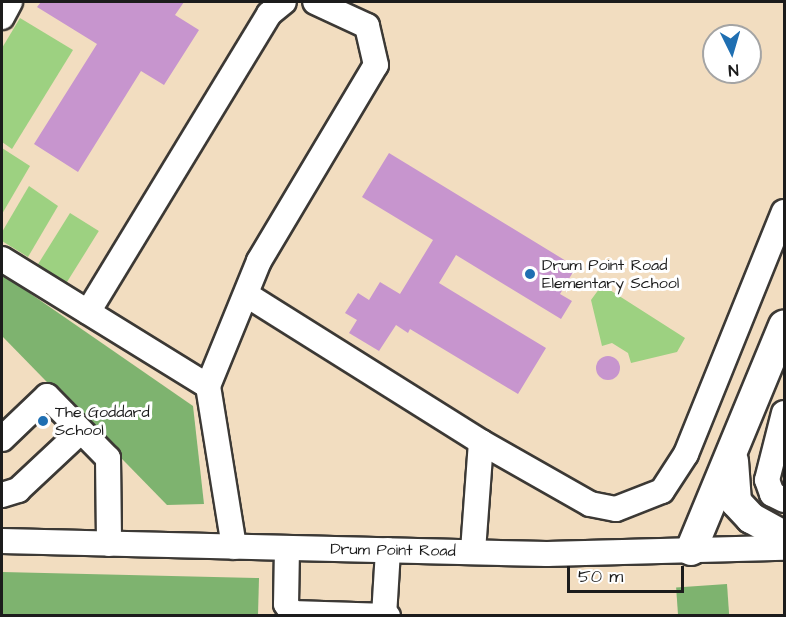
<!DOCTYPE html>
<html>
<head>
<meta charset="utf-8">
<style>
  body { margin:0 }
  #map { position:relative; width:786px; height:617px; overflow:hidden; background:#f2ddc0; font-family:"Architects Daughter",sans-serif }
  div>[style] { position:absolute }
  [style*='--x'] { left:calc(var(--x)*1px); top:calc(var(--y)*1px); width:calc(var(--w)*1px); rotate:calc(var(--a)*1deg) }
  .green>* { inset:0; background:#9dd181; transform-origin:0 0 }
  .forest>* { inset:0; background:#7eb36f; transform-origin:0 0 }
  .building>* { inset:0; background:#c795ce }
  .round { border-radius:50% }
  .roads { filter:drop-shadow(2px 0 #3c3935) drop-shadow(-2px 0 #3c3935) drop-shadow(0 2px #3c3935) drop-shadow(0 -2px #3c3935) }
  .minor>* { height:24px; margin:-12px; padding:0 12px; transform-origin:12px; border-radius:12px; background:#fff }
  .major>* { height:30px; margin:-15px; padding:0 15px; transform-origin:15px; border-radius:15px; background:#fff }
  .dots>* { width:16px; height:16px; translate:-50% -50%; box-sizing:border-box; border:3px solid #fff; border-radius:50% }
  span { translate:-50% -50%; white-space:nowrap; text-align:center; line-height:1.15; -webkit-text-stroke:6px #fff; paint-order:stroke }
  .poi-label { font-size:16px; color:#1c1c1c }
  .left { translate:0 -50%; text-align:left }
  .street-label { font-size:16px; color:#1c1c1c }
  .frame { position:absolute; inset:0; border:3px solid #1c1c1c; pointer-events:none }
  .north { position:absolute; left:702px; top:24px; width:60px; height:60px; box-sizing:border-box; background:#fff; border:2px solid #a4a4a4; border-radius:50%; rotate:175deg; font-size:16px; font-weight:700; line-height:24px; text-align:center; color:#1c1c1c }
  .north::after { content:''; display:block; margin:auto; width:21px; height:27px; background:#1f6fb2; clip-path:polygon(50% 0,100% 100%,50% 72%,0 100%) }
  .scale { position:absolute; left:567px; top:566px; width:117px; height:27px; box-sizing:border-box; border:3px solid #1c1c1c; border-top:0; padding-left:8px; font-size:18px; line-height:21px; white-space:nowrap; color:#1c1c1c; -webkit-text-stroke:4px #fff; paint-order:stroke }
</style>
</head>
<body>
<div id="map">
  <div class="green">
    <i style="clip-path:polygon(20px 18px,73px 50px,12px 149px,2px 142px,2px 48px)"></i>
    <i style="clip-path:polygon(2px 148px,30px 166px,2px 214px)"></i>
    <i style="clip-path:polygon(29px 186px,58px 206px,28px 257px,2px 241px,2px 232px)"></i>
    <i style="left:70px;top:213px;width:34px;height:61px;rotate:32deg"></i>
    <i style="clip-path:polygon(602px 285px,685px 338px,677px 352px,631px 363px,628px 353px,612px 343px,602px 346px,591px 300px)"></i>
  </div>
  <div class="forest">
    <i style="clip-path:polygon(2px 274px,193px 406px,204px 504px,167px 505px,2px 336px)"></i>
    <i style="clip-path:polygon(2px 572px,259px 578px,258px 615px,2px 615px)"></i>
    <i style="left:727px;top:584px;width:31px;height:51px;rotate:86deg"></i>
  </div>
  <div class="building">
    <i style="clip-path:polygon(41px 2px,184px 2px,175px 15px,199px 30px,164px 85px,141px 71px,78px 172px,34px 144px,97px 44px,37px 7px)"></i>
    <i style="clip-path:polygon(389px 153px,576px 267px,560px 294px,572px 301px,561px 319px,456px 255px,439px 283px,546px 348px,518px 394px,410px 329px,408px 333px,396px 325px,379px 351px,349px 333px,357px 320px,345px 313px,358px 293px,369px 300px,380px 282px,400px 294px,433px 240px,362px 197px)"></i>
    <i class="round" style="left:596px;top:356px;width:24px;height:24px"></i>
  </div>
  <div class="roads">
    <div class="minor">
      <i style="--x:2;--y:17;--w:17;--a:-62"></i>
      <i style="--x:2;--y:259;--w:242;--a:31.7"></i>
      <i style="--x:208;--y:386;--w:163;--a:80.8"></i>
      <i style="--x:247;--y:295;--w:276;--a:32.1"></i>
      <i style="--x:481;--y:442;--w:110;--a:94.2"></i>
      <i style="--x:88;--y:312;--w:349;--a:-58.7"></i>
      <i style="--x:269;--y:14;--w:19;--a:-39"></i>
      <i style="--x:208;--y:386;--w:135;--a:-67.8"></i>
      <i style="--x:259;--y:261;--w:228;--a:-59.2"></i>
      <i style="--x:376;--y:65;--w:40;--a:-103"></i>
      <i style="--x:367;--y:26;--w:57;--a:-155.2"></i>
      <i style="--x:784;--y:413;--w:69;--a:104.2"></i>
      <i style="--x:767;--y:480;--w:15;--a:70"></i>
      <i style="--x:772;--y:494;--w:13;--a:27"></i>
      <i style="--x:2;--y:439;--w:62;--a:-43.7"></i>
      <i style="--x:47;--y:396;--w:87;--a:45.5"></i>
      <i style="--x:108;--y:458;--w:86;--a:89.3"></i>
      <i style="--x:481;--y:442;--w:125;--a:29.6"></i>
      <i style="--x:590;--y:504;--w:26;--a:11"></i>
      <i style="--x:616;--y:509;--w:49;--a:-21.4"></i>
      <i style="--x:662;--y:491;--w:44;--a:-57"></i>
      <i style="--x:686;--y:454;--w:261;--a:-68"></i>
      <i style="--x:2;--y:495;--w:17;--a:-17"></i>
      <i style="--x:18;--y:490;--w:86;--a:-43.1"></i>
      <i style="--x:2;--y:541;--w:545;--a:1.37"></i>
      <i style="--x:547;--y:554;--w:237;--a:-1.5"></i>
      <i style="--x:287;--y:548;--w:56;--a:91"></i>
      <i style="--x:286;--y:604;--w:11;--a:56"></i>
      <i style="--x:292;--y:613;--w:96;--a:1.8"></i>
      <i style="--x:384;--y:616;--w:66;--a:-86.5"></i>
    </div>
    <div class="major">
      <i style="--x:733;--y:461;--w:41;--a:85.8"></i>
      <i style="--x:736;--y:502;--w:22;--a:47"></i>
      <i style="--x:751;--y:518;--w:38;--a:29"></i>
      <i style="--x:691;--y:550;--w:243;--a:-67.5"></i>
    </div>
  </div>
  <div class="dots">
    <i style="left:530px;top:274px;background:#1f6fb2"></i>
    <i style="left:43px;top:421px;background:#1f6fb2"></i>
  </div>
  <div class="poi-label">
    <span class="left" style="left:542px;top:274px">Drum Point Road<br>Elementary School</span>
    <span class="left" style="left:55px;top:421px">The Goddard<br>School</span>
  </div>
  <div class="street-label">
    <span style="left:393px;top:550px;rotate:1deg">Drum Point Road</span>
  </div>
  <div class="frame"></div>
  <div class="north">N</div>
  <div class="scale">50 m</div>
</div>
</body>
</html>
